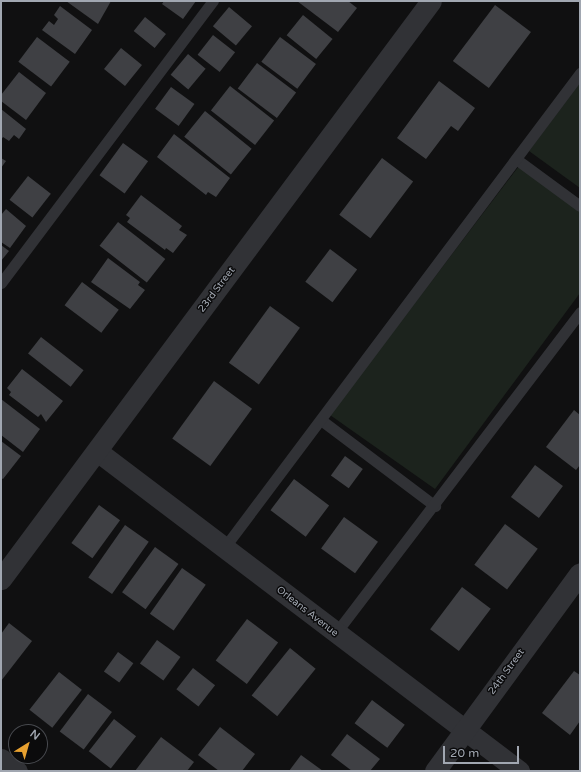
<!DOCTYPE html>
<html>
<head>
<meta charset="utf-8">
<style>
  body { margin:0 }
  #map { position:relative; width:581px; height:772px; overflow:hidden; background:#101011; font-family:"Varela Round",sans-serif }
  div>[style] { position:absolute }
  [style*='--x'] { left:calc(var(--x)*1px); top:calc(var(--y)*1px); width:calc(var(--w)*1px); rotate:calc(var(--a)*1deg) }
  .green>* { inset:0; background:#1c231d }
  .building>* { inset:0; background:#3f4044; transform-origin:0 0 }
  .service>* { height:11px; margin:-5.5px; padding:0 5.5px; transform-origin:5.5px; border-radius:5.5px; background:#313236 }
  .minor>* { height:21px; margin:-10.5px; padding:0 10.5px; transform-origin:10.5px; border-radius:10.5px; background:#313236 }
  span { translate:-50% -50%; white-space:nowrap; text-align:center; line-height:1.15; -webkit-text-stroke:3px #0b0b0c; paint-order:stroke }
  .street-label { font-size:10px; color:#a1a7b1 }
  .frame { position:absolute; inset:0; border:2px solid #a1a7b1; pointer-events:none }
  .north { position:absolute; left:8px; top:724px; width:40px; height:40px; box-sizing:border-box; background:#0b0b0c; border:1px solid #47494e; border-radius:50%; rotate:37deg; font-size:11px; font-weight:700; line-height:16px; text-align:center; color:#a1a7b1 }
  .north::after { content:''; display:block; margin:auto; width:14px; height:18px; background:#e8a130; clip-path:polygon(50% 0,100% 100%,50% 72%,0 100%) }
  .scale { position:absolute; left:443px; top:746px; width:76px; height:18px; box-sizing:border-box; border:2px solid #a1a7b1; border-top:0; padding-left:5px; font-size:12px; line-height:14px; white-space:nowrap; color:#a1a7b1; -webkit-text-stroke:3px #0b0b0c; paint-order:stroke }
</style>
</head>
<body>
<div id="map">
  <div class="green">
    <i style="clip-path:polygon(580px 83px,580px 188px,529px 151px)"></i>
    <i style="clip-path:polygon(519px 166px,580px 211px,580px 293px,435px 489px,330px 415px)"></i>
  </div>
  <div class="building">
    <i style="clip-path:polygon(66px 1px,111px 1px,98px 24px)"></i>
    <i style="clip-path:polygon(164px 1px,196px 1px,183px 19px,162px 4px)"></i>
    <i style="clip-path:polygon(297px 1px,348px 1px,357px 8px,338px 32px)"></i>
    <i style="left:495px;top:5px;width:45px;height:70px;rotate:37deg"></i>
    <i style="clip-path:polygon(60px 6px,92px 30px,75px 54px,42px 30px,49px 21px,54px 25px,58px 19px,54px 15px)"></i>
    <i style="left:229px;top:7px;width:30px;height:25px;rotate:40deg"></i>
    <i style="left:303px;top:15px;width:38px;height:26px;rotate:39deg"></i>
    <i style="left:145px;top:17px;width:27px;height:18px;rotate:39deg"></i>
    <i style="left:213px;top:35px;width:28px;height:25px;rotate:38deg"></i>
    <i style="left:37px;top:37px;width:41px;height:31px;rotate:37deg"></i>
    <i style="left:280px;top:37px;width:45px;height:31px;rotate:37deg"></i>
    <i style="left:121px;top:48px;width:27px;height:27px;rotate:39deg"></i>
    <i style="left:188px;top:54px;width:23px;height:27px;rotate:40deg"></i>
    <i style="left:257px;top:63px;width:49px;height:32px;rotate:37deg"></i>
    <i style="clip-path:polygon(19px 72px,46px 93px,26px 120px,1px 101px,1px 95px)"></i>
    <i style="clip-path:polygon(439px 81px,475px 108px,458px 131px,451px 126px,426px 159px,397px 138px)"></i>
    <i style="left:230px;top:86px;width:56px;height:31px;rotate:38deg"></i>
    <i style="left:171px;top:87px;width:29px;height:27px;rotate:36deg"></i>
    <i style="clip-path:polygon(1px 109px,26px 129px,19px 139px,14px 135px,9px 141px,3px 137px,1px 140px)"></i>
    <i style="left:205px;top:111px;width:60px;height:33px;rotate:39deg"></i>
    <i style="clip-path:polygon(174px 134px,230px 178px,216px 197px,208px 192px,206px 195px,157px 157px)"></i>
    <i style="left:123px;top:143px;width:31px;height:40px;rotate:36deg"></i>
    <i style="clip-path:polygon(1px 158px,6px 161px,1px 168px)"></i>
    <i style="left:382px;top:158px;width:39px;height:71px;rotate:37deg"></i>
    <i style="left:28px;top:176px;width:29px;height:30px;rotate:38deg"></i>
    <i style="clip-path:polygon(141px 195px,182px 226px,179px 230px,187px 235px,173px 253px,166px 248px,165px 250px,127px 222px,130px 218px,126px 215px)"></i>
    <i style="clip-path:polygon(6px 209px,26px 226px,10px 248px,1px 242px,1px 215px)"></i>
    <i style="left:118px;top:222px;width:60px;height:30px;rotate:38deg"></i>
    <i style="clip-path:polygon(1px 245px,9px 251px,1px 261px)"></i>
    <i style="left:330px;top:249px;width:34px;height:41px;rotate:37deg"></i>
    <i style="clip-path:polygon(108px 258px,140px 282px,138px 285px,145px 290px,130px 309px,91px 282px)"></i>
    <i style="left:82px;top:282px;width:46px;height:29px;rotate:37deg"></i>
    <i style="left:270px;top:306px;width:37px;height:70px;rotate:36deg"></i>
    <i style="left:41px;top:337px;width:54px;height:21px;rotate:38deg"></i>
    <i style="clip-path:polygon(22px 369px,63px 401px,46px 422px,41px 414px,38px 417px,9px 395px,11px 392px,7px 388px)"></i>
    <i style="left:214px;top:381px;width:47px;height:71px;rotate:36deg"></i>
    <i style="clip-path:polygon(1px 399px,40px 429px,23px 452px,1px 435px)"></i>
    <i style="clip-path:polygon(574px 410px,580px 415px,580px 465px,576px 470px,546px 447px)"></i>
    <i style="clip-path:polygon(1px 441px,21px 456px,3px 479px,1px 478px)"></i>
    <i style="left:345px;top:456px;width:22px;height:24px;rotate:36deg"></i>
    <i style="left:535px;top:465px;width:35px;height:40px;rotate:37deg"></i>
    <i style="left:294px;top:479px;width:44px;height:39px;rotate:37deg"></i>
    <i style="left:99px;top:505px;width:26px;height:47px;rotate:36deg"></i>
    <i style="left:344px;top:517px;width:42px;height:39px;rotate:36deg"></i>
    <i style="left:505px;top:524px;width:41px;height:51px;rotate:37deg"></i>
    <i style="left:125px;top:525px;width:29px;height:64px;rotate:35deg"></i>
    <i style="left:155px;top:547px;width:29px;height:56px;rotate:36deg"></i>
    <i style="left:182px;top:568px;width:29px;height:56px;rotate:35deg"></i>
    <i style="left:462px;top:587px;width:36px;height:53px;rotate:37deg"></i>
    <i style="left:247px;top:619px;width:39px;height:52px;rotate:37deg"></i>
    <i style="clip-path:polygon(9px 623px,32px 641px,1px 681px,1px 634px)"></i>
    <i style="left:157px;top:640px;width:29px;height:29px;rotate:36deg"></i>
    <i style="left:290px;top:648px;width:33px;height:61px;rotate:39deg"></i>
    <i style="left:118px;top:652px;width:19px;height:24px;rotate:36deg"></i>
    <i style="left:193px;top:668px;width:28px;height:27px;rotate:38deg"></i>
    <i style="clip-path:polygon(574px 671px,580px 675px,580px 721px,570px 735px,542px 713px)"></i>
    <i style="left:59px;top:672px;width:29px;height:48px;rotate:38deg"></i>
    <i style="left:88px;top:694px;width:30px;height:47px;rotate:37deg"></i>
    <i style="left:372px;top:700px;width:41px;height:29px;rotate:37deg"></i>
    <i style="left:114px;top:719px;width:28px;height:41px;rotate:38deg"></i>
    <i style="clip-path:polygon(220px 727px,255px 754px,242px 771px,219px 771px,198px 755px)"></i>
    <i style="clip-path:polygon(347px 734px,380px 759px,370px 771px,352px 771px,331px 755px)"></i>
    <i style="clip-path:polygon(161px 737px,194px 762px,187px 771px,135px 771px)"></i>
    <i style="clip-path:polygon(301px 755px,323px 771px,289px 771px)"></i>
  </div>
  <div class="service">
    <i style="--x:516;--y:159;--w:79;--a:36.3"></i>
    <i style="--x:1;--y:283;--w:353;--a:-53.1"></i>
    <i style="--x:321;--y:420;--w:143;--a:37"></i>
    <i style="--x:224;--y:548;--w:594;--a:-53.15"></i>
    <i style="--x:335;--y:634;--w:405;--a:-52.7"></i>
  </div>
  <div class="minor">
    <i style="--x:97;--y:451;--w:530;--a:37.17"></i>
    <i style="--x:1;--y:579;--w:720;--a:-53.35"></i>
    <i style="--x:1;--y:759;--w:20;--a:37"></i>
    <i style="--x:435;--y:771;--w:245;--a:-53.8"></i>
  </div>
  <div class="street-label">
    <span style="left:217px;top:290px;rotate:-53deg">23rd Street</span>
    <span style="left:307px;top:612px;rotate:38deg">Orleans Avenue</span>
    <span style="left:507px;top:672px;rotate:-54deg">24th Street</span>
  </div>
  <div class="frame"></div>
  <div class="north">N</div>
  <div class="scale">20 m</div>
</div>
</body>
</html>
